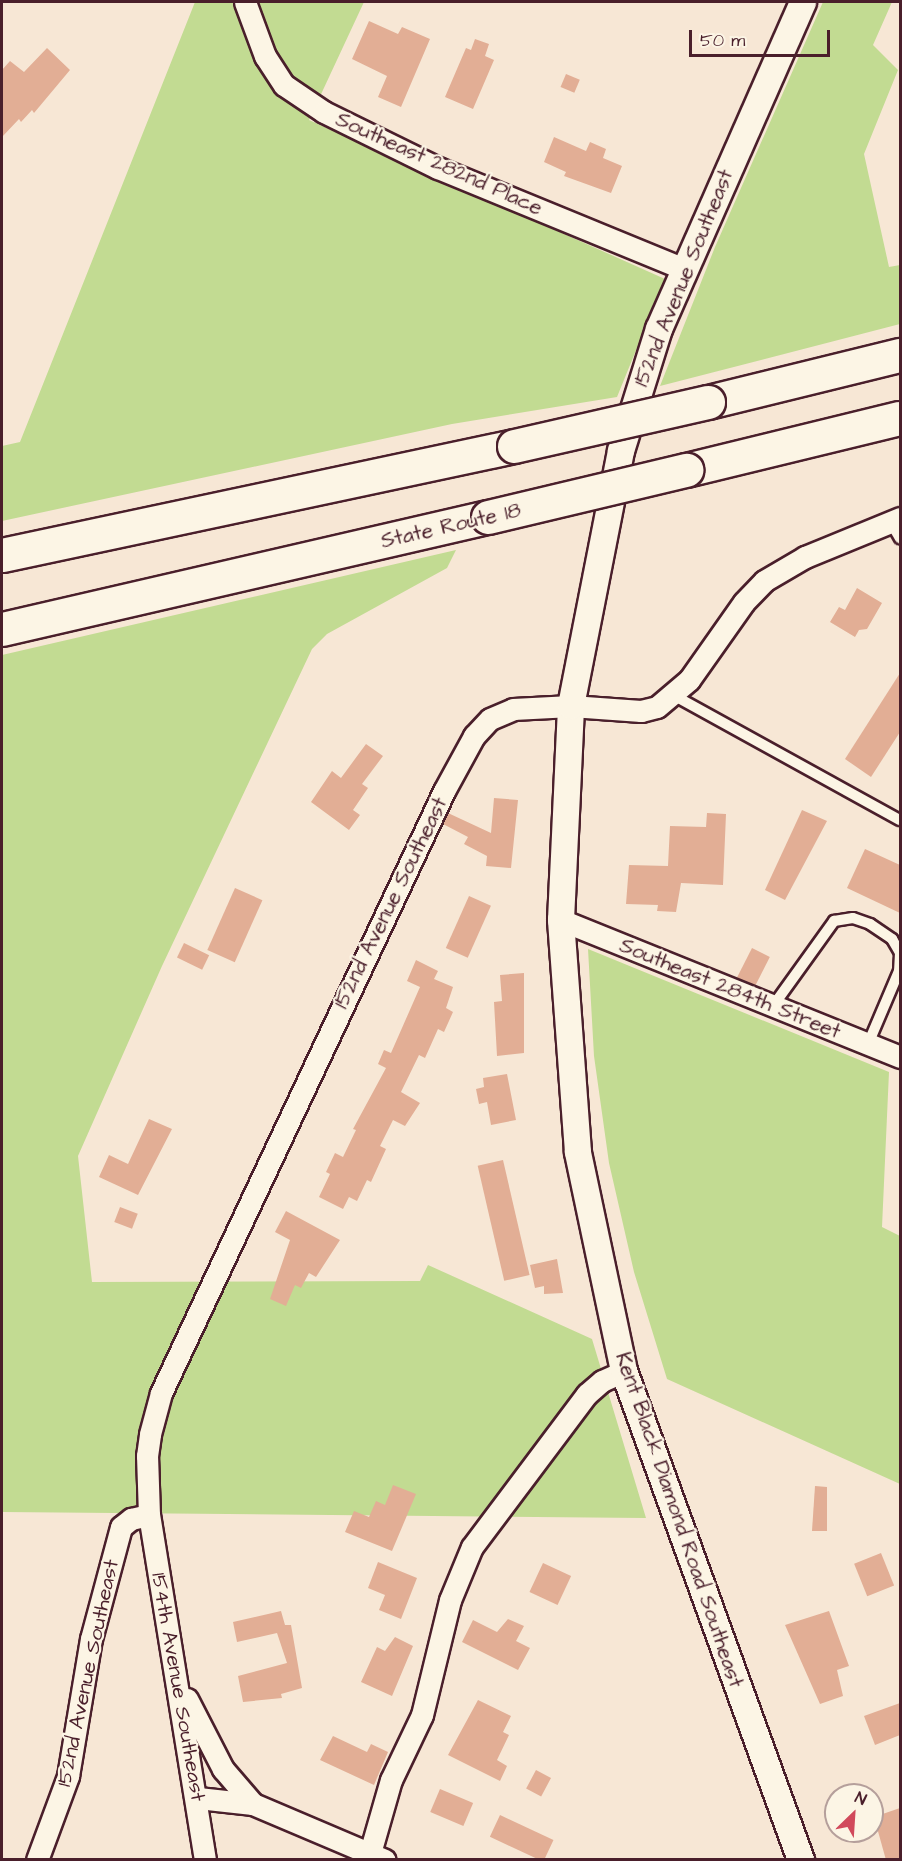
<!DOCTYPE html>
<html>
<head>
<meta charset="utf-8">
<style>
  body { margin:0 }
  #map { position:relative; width:902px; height:1861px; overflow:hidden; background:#f7e7d5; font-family:"Architects Daughter",sans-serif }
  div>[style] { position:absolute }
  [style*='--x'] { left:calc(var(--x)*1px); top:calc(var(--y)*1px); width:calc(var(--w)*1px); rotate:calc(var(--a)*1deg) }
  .green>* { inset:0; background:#c2db92 }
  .building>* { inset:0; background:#e2ae95; transform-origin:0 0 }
  .roads { filter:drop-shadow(2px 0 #4a1f2b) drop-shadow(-2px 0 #4a1f2b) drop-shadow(0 2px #4a1f2b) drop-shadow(0 -2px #4a1f2b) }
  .service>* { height:10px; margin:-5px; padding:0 5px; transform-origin:5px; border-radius:5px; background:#fcf5e5 }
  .minor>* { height:21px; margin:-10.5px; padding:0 10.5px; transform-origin:10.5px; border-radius:10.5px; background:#fcf5e5 }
  .tertiary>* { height:26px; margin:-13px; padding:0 13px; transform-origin:13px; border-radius:13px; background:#fcf5e5 }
  .motorway>* { height:33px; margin:-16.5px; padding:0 16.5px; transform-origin:16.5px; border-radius:16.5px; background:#fcf5e5 }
  .bridges { filter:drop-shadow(2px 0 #4a1f2b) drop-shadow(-2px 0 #4a1f2b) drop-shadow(0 2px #4a1f2b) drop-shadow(0 -2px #4a1f2b) }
  .motorway-bridge>* { height:33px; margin:-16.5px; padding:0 16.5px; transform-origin:16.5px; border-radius:16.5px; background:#fcf5e5 }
  span { translate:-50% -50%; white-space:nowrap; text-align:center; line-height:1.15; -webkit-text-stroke:4.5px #fcf5e5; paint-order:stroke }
  .street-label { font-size:21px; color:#4a1f2b }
  .frame { position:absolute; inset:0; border:3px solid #4a1f2b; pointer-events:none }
  .north { position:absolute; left:824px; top:1783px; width:60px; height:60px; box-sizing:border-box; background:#fcf5e5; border:2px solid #b59f9b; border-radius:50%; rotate:25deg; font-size:16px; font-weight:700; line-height:24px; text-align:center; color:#4a1f2b }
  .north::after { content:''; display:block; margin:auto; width:21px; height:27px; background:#d1495b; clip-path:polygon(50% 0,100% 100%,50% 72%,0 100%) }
  .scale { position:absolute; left:689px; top:30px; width:141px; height:27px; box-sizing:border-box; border:3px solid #4a1f2b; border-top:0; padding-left:8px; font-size:18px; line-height:21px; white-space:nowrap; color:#4a1f2b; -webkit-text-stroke:4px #fcf5e5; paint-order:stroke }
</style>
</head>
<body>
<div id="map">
  <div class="green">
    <i style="clip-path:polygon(195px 2px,364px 2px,309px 120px,665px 279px,617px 397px,452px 424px,2px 521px,2px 446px,20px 442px)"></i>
    <i style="clip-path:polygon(823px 2px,892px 2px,873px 45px,898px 70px,864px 154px,889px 267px,900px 265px,900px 324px,660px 386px,715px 247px)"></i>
    <i style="clip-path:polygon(456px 550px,447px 568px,327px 634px,312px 649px,162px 966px,78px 1156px,92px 1282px,420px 1281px,428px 1265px,592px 1339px,646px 1518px,2px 1512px,2px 655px)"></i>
    <i style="clip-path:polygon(588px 949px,889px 1072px,882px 1227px,900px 1236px,900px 1484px,667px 1379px,634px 1272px,609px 1163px,594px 1056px)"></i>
  </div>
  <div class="building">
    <i style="clip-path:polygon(369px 21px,398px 34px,402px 27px,430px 39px,401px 107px,378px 97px,387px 76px,352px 59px)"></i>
    <i style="clip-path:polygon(475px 39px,489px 44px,485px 56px,494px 60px,473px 109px,445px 97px,466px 48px,471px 50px)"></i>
    <i style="clip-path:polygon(47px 48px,70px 70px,34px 113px,32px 110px,21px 122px,19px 119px,2px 137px,2px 70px,10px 61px,24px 72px)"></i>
    <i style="left:566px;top:74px;width:15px;height:14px;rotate:23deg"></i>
    <i style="clip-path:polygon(554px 137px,586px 151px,590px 142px,606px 149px,603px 158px,622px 166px,611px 193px,564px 176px,566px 172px,544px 162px)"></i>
    <i style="clip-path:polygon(857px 588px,882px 603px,867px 629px,859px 630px,855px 637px,830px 622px,839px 607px,845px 610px)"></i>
    <i style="clip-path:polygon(900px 673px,900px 732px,871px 777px,845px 759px)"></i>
    <i style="clip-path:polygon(366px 744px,383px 756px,362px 784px,368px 788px,353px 810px,360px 815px,349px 830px,311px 802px,332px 771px,341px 778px)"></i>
    <i style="clip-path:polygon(494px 798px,518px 800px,511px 868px,486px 866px,487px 856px,464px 844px,468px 837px,443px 824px,448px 813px,491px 833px)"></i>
    <i style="clip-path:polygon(802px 810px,827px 821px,785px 900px,765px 890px)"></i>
    <i style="clip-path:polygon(707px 813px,726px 814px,723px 885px,681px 883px,676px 912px,657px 911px,658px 905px,626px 904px,629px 865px,668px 866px,670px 826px,706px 827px)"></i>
    <i style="clip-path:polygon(865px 849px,900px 865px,900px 913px,847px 888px)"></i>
    <i style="left:235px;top:888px;width:30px;height:68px;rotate:24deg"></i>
    <i style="left:469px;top:896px;width:24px;height:57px;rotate:24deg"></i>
    <i style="left:184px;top:943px;width:28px;height:16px;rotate:26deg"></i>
    <i style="left:752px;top:948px;width:20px;height:33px;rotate:27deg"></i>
    <i style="clip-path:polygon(416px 960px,438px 971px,434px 979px,453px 987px,446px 1008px,453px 1012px,444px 1032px,438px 1029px,425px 1058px,419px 1055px,401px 1092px,420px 1103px,405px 1126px,393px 1120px,380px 1146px,386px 1149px,371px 1182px,367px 1180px,357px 1201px,349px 1197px,343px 1209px,319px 1197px,330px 1174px,326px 1172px,335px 1153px,343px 1157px,356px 1130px,353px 1129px,386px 1068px,378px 1064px,384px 1050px,391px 1053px,420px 987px,407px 981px)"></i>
    <i style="clip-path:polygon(524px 973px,524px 1053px,497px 1056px,494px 1002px,502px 1001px,500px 975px)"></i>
    <i style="clip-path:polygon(507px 1074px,516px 1120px,491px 1125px,487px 1102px,479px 1104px,476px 1089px,484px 1087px,483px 1078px)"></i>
    <i style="clip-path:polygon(149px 1119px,172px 1129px,138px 1195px,99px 1177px,109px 1155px,128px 1164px)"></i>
    <i style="left:503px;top:1160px;width:118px;height:26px;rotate:77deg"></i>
    <i style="left:120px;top:1207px;width:19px;height:16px;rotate:21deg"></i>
    <i style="clip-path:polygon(286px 1211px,340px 1240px,316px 1277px,309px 1273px,301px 1288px,295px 1285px,286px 1306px,270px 1299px,290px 1240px,275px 1232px)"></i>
    <i style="clip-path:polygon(557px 1259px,563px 1293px,544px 1294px,544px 1286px,535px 1288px,530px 1265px)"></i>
    <i style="clip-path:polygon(393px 1485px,416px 1494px,392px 1551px,345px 1532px,354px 1511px,369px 1517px,376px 1501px,385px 1505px)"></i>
    <i style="clip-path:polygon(815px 1486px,827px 1487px,827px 1531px,812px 1531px)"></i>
    <i style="left:881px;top:1553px;width:35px;height:29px;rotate:68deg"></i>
    <i style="clip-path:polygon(378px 1562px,417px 1578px,401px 1619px,379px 1610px,385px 1595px,368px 1588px)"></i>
    <i style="left:543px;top:1563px;width:31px;height:32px;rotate:25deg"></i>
    <i style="clip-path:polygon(281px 1611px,285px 1625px,291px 1625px,302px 1688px,281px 1694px,282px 1698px,243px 1702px,238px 1676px,287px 1663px,277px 1633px,237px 1642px,233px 1622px)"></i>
    <i style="clip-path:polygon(829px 1611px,849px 1666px,837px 1670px,843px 1696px,820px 1704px,785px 1625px)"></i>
    <i style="clip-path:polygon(508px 1619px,524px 1626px,516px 1641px,530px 1648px,518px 1670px,462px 1642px,473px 1620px,497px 1632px)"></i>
    <i style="clip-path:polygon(395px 1637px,413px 1646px,392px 1696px,361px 1682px,377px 1647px,385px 1651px)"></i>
    <i style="clip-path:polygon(478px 1700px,511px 1716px,503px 1732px,509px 1735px,497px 1760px,507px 1766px,500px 1781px,448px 1755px)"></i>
    <i style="clip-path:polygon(900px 1703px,900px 1735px,875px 1745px,864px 1716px)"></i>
    <i style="clip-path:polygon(333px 1736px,367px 1752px,371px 1744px,388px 1752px,374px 1785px,320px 1760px)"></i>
    <i style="left:536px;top:1770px;width:17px;height:21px;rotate:28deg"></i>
    <i style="left:440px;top:1789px;width:36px;height:25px;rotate:23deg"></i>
    <i style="clip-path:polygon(900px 1808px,900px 1860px,886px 1860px,874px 1817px)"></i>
    <i style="left:500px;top:1815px;width:59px;height:24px;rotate:25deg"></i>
  </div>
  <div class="roads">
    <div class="service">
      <i style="--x:890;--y:521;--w:20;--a:60"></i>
      <i style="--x:675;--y:696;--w:257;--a:28.9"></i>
      <i style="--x:773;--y:1006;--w:105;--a:-54.3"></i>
      <i style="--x:834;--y:921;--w:19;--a:-9"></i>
      <i style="--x:853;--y:918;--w:18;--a:19"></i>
      <i style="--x:870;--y:924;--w:27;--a:34"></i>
      <i style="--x:892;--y:939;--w:16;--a:60"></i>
      <i style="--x:900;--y:953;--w:18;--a:93"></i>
      <i style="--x:899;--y:971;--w:79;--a:113"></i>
    </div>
    <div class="minor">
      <i style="--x:245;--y:2;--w:58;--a:69.7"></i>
      <i style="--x:265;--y:56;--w:35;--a:57"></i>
      <i style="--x:284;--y:85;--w:48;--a:34"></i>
      <i style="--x:324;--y:112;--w:127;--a:26.2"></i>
      <i style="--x:438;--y:168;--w:266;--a:22.3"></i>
      <i style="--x:561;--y:920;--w:366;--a:22"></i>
      <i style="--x:187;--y:1699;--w:79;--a:62.8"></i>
      <i style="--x:223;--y:1769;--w:46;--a:49.4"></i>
      <i style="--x:198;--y:1798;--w:55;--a:6.2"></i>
      <i style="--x:253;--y:1804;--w:143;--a:23"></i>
      <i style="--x:370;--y:1853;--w:76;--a:-74"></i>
      <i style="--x:391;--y:1780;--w:72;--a:-64.5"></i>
      <i style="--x:422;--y:1715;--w:118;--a:-76.3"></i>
      <i style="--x:450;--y:1600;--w:57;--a:-67.5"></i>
      <i style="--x:472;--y:1547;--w:191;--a:-53.1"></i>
      <i style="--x:587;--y:1394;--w:20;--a:-41"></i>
      <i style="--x:602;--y:1381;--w:24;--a:-24"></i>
      <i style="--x:37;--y:1860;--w:90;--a:-69.7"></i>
      <i style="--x:68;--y:1776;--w:139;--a:-80.5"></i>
      <i style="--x:91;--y:1639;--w:116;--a:-75"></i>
      <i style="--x:121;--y:1527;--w:13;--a:-39"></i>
      <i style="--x:131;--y:1519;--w:18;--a:-13"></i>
      <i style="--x:205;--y:1860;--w:350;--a:-99.2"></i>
      <i style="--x:149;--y:1515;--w:59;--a:-91.9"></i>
      <i style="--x:147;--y:1456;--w:22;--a:-82"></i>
      <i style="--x:150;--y:1434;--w:42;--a:-75"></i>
      <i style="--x:161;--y:1393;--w:665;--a:-64.82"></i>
      <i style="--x:444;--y:791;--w:63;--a:-61.4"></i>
      <i style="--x:474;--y:736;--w:23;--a:-47"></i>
      <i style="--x:490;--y:719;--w:25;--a:-23"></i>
      <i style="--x:513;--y:709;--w:58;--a:-3"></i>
      <i style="--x:571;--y:706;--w:70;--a:4.1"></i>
      <i style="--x:641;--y:711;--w:16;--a:-14"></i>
      <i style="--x:657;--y:707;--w:42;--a:-40.2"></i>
      <i style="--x:689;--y:680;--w:95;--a:-54.8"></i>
      <i style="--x:744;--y:602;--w:29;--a:-46"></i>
      <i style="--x:764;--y:581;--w:48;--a:-30.3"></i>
      <i style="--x:805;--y:557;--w:103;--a:-22.3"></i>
    </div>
    <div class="tertiary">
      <i style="--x:801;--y:1860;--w:520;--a:-109.9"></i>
      <i style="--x:624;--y:1371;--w:224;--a:-101.9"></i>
      <i style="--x:578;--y:1152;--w:233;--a:-94.2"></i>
      <i style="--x:561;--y:920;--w:214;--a:-87.3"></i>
      <i style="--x:571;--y:706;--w:260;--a:-78.9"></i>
      <i style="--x:621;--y:451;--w:128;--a:-72.7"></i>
      <i style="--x:659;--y:329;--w:357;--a:-66.2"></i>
    </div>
    <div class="motorway">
      <i style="--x:708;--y:402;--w:198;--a:-13.8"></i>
      <i style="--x:686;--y:470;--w:220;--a:-13.7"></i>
      <i style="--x:2;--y:555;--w:523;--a:-12.02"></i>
      <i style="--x:2;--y:629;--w:499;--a:-13"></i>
    </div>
  </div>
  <div class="bridges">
    <div class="motorway-bridge">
      <i style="--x:514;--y:446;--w:199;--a:-12.8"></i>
      <i style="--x:488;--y:517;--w:204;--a:-13.4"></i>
    </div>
  </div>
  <div class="street-label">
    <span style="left:439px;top:164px;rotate:24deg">Southeast 282nd Place</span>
    <span style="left:684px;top:278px;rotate:-68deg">152nd Avenue Southeast</span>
    <span style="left:451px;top:526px;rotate:-13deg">State Route 18</span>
    <span style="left:391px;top:903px;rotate:-64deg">152nd Avenue Southeast</span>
    <span style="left:730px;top:989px;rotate:22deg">Southeast 284th Street</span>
    <span style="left:679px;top:1520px;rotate:71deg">Kent Black Diamond Road Southeast</span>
    <span style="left:88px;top:1673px;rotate:-78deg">152nd Avenue Southeast</span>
    <span style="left:178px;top:1687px;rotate:80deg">154th Avenue Southeast</span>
  </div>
  <div class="frame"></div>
  <div class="north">N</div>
  <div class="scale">50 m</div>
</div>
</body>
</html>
